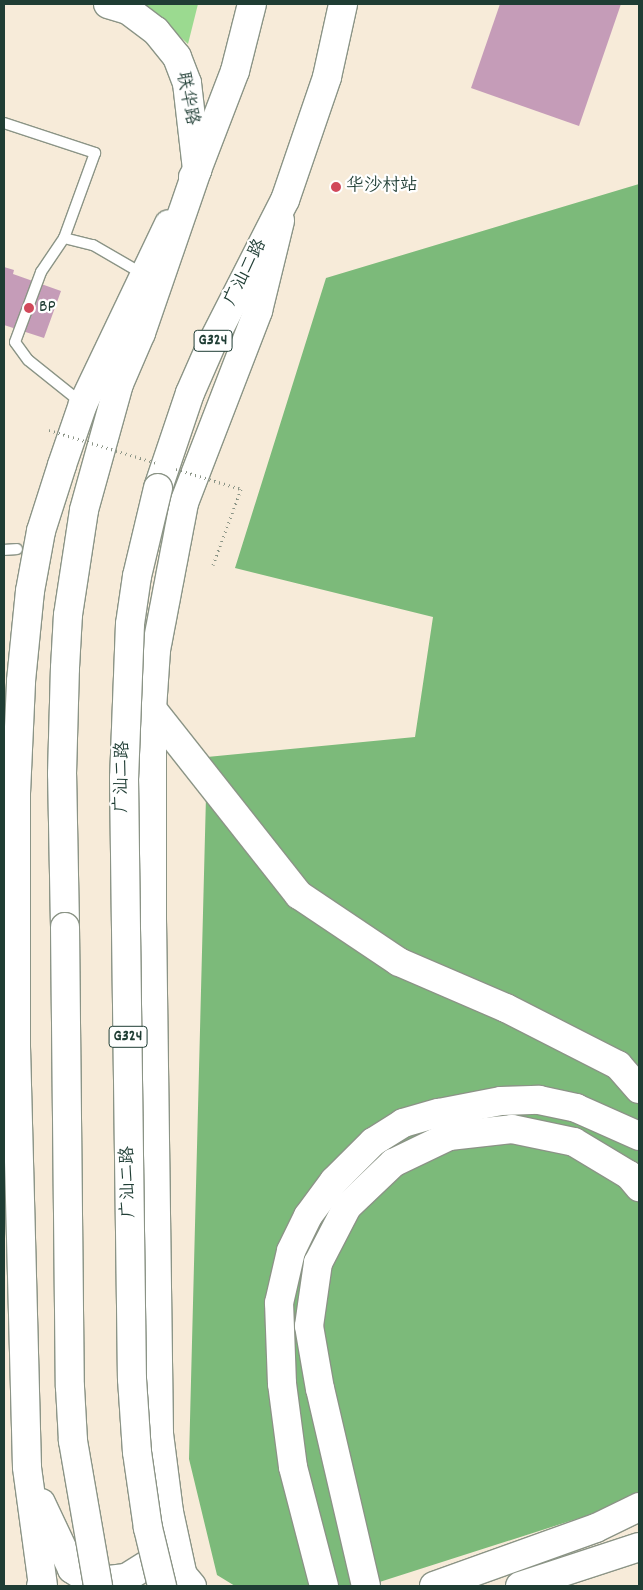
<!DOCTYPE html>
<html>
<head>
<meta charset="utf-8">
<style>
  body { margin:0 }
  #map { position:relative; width:643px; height:1590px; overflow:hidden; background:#f7ebd9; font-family:Dekko,"LXGW WenKai TC",sans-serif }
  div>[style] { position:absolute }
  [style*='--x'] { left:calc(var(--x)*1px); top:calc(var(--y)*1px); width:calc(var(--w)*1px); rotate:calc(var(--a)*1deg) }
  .green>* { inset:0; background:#9bda90 }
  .forest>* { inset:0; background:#7cba7a }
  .building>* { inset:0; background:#c59cb8 }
  .path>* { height:3px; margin-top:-1.5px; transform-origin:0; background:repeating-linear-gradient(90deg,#8b9486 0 1px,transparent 0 5px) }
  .roads { filter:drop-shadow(1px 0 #8b9486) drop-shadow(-1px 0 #8b9486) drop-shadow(0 1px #8b9486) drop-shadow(0 -1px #8b9486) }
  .lane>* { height:10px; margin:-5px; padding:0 5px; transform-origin:5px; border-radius:5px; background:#fff }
  .secondary>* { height:28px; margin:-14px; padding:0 14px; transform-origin:14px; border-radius:14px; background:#fff }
  .primary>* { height:28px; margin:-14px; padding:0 14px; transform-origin:14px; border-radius:14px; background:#fff }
  .highway>* { height:28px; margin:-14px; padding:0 14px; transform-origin:14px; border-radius:14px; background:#fff }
  .path-bridge>* { height:3px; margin-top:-1.5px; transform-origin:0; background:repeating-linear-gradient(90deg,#8b9486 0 1px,transparent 0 5px) }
  .bridges { filter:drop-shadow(1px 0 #8b9486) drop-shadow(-1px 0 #8b9486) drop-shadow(0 1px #8b9486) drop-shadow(0 -1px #8b9486) }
  .highway-bridge>* { height:28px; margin:-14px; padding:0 14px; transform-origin:14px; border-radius:14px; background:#fff }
  .dots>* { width:14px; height:14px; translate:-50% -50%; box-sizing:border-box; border:2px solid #fff; border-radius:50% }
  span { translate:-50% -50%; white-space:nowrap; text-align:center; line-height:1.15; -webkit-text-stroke:4.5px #fff; paint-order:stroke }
  .shield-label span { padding:1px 4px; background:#fff; border:1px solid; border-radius:4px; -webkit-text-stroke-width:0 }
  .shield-label { font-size:16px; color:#1f3d34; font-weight:700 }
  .street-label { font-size:18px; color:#1f3d34 }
  .poi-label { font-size:18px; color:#1f3d34 }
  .left { translate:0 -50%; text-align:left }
  .frame { position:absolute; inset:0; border:5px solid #1f3d34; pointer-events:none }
</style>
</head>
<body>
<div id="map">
  <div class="green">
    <i style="clip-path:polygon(144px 4px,198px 4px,188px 44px)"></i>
  </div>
  <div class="forest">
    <i style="clip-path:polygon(639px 184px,639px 1499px,367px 1586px,235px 1586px,217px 1575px,189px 1459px,207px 757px,415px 737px,433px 617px,235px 568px,326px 278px)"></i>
  </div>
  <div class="building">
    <i style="clip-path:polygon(500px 4px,621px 4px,579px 126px,471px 88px)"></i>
    <i style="clip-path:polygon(4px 267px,14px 270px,13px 274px,61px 291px,44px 338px,4px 325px)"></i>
  </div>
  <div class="path">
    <i style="--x:213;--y:565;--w:81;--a:-69.8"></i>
  </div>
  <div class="roads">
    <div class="lane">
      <i style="--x:4;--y:123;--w:96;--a:18.2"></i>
      <i style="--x:95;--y:153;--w:90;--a:110"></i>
      <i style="--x:83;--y:404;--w:70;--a:-141.3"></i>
      <i style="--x:28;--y:360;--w:22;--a:-126"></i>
      <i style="--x:15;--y:342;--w:75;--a:-69.6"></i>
      <i style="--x:41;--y:272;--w:41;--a:-55.9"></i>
      <i style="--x:64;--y:238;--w:30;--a:14"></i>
      <i style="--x:93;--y:245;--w:58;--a:30.1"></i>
      <i style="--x:4;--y:550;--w:13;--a:-4"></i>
    </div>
    <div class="secondary">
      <i style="--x:108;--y:4;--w:21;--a:17"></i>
      <i style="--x:128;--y:10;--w:35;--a:37"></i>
      <i style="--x:156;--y:31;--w:33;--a:51"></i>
      <i style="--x:177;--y:57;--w:28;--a:69"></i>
      <i style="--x:187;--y:83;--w:88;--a:83.4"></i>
      <i style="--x:197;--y:170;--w:8;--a:120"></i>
      <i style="--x:41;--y:1503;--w:73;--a:64.8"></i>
      <i style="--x:72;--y:1569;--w:24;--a:33"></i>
      <i style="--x:92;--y:1582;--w:34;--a:-7"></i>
      <i style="--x:126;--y:1578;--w:31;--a:-32"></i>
      <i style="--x:152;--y:1562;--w:16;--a:-50"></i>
      <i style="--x:162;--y:1550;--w:12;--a:-76"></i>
      <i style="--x:43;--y:1586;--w:120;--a:-97.7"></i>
      <i style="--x:27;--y:1467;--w:423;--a:-91.5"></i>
      <i style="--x:16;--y:1044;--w:251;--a:-90"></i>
      <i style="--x:16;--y:793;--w:112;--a:-87.4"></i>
      <i style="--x:21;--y:681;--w:90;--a:-84.3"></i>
      <i style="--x:30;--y:591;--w:61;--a:-79.6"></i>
      <i style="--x:41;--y:531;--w:69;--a:-72.3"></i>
      <i style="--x:62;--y:465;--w:65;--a:-71"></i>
      <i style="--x:83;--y:404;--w:199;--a:-64.5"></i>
      <i style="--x:185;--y:1586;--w:76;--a:-102.2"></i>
      <i style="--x:169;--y:1512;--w:79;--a:-97.3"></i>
      <i style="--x:159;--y:1434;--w:515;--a:-90.78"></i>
      <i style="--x:152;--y:919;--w:210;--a:-90"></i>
      <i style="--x:152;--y:709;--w:59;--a:-86.1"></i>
      <i style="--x:156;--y:650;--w:150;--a:-79.2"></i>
      <i style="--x:184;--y:503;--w:206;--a:-68.9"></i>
      <i style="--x:258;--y:311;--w:93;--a:-76.3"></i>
    </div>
    <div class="primary">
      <i style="--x:152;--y:709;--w:237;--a:51.7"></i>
      <i style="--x:299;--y:895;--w:120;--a:33.8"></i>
      <i style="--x:399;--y:962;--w:116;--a:23.3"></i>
      <i style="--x:506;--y:1008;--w:126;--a:27"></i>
      <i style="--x:618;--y:1065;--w:32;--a:49"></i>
      <i style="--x:181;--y:1573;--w:17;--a:50"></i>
      <i style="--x:41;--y:1586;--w:3;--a:-72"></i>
      <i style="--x:434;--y:1586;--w:172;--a:-19.7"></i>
      <i style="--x:596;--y:1528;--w:48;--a:-26"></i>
      <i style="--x:520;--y:1586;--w:125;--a:-18.1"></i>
    </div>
    <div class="highway">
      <i style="--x:158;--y:488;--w:100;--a:-71.4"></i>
      <i style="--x:190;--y:393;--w:55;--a:-66.3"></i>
      <i style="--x:212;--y:343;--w:161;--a:-63"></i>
      <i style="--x:285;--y:200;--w:130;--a:-71.1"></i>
      <i style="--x:327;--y:77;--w:75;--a:-77.6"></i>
      <i style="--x:65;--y:927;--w:153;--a:-91.1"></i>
      <i style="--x:62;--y:774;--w:106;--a:-88.4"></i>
      <i style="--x:65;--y:668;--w:53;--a:-86.8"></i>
      <i style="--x:68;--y:615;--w:106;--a:-81.3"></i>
      <i style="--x:84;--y:510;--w:131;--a:-74.5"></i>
      <i style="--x:119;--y:384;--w:56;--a:-66.7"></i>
      <i style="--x:141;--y:333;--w:172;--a:-71"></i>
      <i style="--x:197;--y:170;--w:106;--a:-69"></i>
      <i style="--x:235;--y:71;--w:69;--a:-75.8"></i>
      <i style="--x:324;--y:1586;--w:123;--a:-104.6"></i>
      <i style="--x:293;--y:1467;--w:84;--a:-97.5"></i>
      <i style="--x:282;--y:1384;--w:81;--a:-92.1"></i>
      <i style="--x:279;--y:1303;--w:53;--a:-77"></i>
      <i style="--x:291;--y:1251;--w:39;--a:-64"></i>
      <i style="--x:308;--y:1216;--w:44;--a:-53.4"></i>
      <i style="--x:334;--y:1181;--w:55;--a:-45"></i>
      <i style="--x:373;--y:1142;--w:36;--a:-32"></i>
      <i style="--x:403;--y:1123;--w:37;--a:-16"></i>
      <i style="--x:439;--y:1113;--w:63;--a:-11"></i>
      <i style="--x:501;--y:1101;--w:38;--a:-2"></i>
      <i style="--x:539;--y:1100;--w:38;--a:12"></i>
      <i style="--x:576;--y:1108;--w:69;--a:24"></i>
      <i style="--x:366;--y:1586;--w:202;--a:-103.1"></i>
      <i style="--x:320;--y:1389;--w:64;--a:-99.9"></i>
      <i style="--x:309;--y:1326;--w:64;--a:-81.9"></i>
      <i style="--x:318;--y:1263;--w:63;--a:-62.6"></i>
      <i style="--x:347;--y:1207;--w:64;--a:-43.7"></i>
      <i style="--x:393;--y:1163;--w:62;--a:-25.7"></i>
      <i style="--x:449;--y:1136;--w:63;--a:-6.3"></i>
      <i style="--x:512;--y:1129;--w:63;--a:11.8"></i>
      <i style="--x:574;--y:1142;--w:64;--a:31"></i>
      <i style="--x:629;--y:1175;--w:16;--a:50"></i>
    </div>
  </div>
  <div class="path-bridge">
    <i style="--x:49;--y:430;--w:112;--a:17.1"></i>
    <i style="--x:176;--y:469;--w:68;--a:17.1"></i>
  </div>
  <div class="bridges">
    <div class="highway-bridge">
      <i style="--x:158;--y:488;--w:90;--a:103.4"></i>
      <i style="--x:137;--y:576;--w:49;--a:98.3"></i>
      <i style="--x:130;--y:624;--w:154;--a:92.2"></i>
      <i style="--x:124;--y:778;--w:601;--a:89.24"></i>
      <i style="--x:132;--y:1379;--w:73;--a:86.1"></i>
      <i style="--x:137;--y:1452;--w:77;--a:81.8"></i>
      <i style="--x:148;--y:1528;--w:60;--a:76.4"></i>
      <i style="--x:65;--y:927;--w:460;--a:89.4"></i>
      <i style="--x:70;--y:1387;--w:54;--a:86.8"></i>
      <i style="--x:73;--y:1441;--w:147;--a:80.2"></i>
    </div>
  </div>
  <div class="dots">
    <i style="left:336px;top:187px;background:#d1495b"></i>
    <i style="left:29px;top:308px;background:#d1495b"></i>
  </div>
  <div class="shield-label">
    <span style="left:213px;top:341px">G324</span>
    <span style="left:128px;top:1037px">G324</span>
  </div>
  <div class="street-label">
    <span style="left:186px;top:99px;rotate:79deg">联华路</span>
    <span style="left:247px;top:273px;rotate:-63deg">广汕二路</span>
    <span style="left:124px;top:777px;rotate:-89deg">广汕二路</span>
    <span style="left:130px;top:1182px;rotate:-91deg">广汕二路</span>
  </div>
  <div class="poi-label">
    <span class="left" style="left:346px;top:187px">华沙村站</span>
    <span class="left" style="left:39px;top:308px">BP</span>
  </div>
  <div class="frame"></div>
</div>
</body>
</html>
